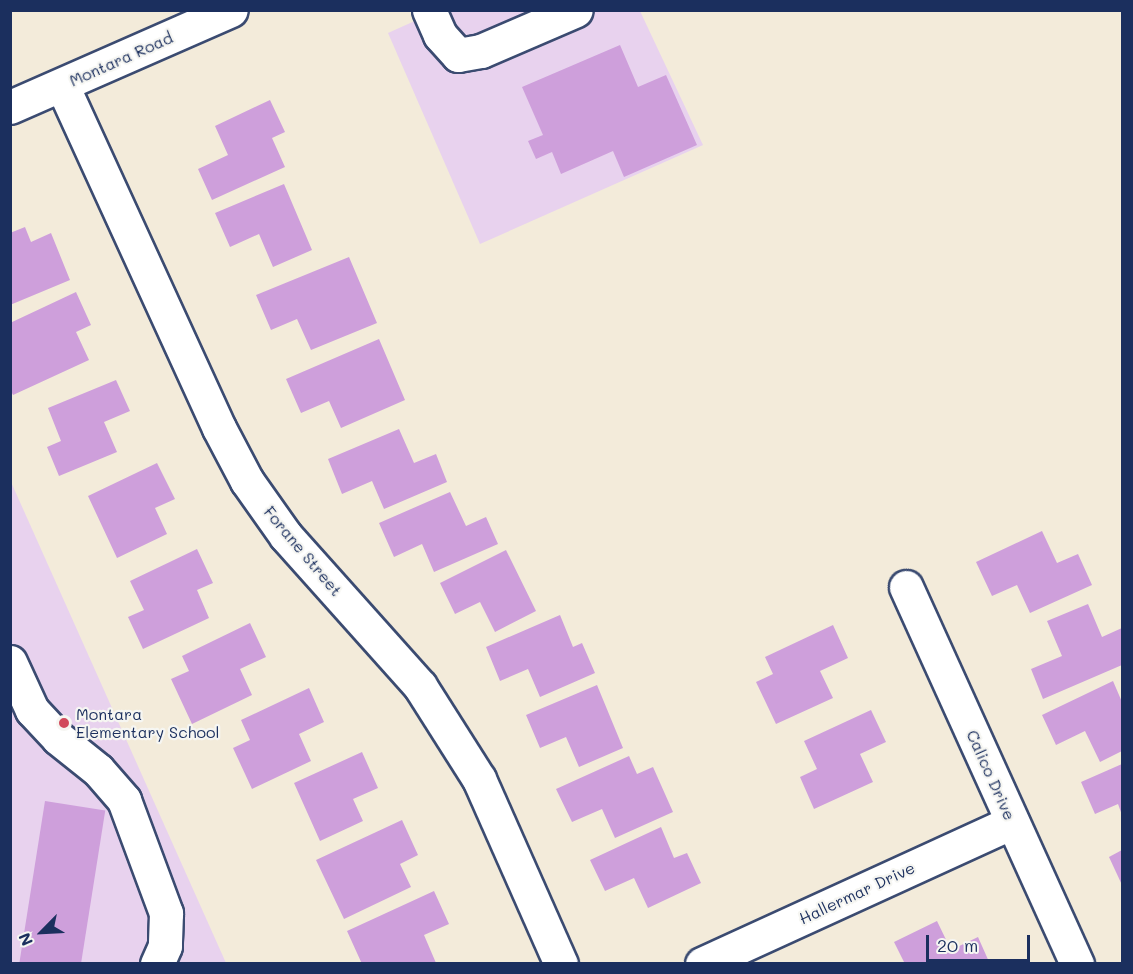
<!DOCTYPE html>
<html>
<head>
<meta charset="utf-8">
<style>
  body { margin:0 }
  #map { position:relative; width:1133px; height:974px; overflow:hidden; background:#f3ebda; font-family:Mali,sans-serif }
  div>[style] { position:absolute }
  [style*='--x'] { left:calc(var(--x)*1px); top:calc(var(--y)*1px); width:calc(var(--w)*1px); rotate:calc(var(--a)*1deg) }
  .built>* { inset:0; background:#e8d2ee }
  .building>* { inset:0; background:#ce9fdb; transform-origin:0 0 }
  .roads { filter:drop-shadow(2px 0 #3b4b71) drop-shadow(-2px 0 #3b4b71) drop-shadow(0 2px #3b4b71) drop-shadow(0 -2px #3b4b71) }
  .minor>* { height:33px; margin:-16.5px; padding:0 16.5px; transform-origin:16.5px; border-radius:16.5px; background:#fff }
  .major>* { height:33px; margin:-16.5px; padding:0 16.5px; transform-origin:16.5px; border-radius:16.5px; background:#fff }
  .dots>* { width:16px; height:16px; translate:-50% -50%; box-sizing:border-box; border:3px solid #f6f6f2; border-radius:50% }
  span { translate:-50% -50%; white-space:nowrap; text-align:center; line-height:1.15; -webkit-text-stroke:4.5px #f6f6f2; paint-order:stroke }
  .street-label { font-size:16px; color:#1b2f5e }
  .poi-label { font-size:16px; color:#1b2f5e }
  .left { translate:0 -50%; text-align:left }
  .frame { position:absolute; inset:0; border:12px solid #1b2f5e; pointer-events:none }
  .north { position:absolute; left:12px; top:902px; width:60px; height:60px; -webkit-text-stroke:4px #f6f6f2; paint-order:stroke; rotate:246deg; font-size:16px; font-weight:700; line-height:24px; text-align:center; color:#1b2f5e }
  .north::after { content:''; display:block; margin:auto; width:21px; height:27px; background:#1b2f5e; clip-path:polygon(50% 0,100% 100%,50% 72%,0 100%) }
  .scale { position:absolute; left:926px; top:935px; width:104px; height:27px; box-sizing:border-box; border:3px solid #1b2f5e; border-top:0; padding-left:8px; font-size:18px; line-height:21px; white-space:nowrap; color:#1b2f5e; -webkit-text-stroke:4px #f6f6f2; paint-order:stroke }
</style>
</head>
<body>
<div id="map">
  <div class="built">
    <i style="clip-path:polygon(437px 11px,640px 11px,703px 145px,480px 244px,388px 33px)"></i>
    <i style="clip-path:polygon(11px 482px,226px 963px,11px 963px)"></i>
  </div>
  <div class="building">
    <i style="clip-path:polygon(620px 45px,638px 87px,666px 75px,697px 145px,624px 177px,613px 151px,561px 174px,552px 152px,536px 159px,528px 141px,543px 135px,522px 87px)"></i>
    <i style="clip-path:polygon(270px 100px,285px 132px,272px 138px,285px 167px,212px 200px,198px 169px,228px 155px,215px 126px)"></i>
    <i style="clip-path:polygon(284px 184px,312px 250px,273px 267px,259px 234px,230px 247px,215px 213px)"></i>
    <i style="clip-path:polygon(25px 227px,31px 242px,51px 233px,70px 280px,10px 305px,10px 233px)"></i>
    <i style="clip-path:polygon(349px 257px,377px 323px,311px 350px,297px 319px,271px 330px,256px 295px)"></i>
    <i style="clip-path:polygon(76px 292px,91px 325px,76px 332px,89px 360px,13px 395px,10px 389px,10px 323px)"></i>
    <i style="clip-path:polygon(379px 339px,405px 400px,341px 428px,329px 401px,301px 413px,286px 379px)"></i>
    <i style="clip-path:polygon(116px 380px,130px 411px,104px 422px,117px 452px,59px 476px,47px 447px,61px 441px,48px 408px)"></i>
    <i style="clip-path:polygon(399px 429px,414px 463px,436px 454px,447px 482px,384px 509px,372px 481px,342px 494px,328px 459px)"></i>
    <i style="clip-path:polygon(157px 463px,175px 499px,155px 508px,167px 534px,117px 558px,88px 496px)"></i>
    <i style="clip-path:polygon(450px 492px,466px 526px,486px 517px,498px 544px,434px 572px,422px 544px,394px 557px,379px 523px)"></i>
    <i style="clip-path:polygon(1042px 531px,1057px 563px,1078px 554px,1092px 585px,1030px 613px,1017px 585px,992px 596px,976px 562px)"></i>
    <i style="clip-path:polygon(197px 549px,213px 583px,197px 590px,209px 618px,143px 649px,128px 617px,144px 610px,130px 581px)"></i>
    <i style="clip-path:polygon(506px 550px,536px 611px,495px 632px,480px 602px,455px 614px,440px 583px)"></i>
    <i style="clip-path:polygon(1088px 604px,1102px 637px,1122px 628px,1122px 665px,1043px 699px,1031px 669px,1062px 656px,1047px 621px)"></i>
    <i style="clip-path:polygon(560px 615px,573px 647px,582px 643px,595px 673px,540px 697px,528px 669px,500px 681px,486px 647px)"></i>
    <i style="clip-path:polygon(250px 623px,266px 657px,240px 669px,252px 695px,192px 724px,171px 679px,189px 671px,182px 656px)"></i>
    <i style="clip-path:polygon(833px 625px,848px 658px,820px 671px,833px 698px,776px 724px,756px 682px,773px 674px,765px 657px)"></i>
    <i style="clip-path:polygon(1113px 681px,1122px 702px,1122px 751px,1100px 762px,1085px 731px,1056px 745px,1042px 715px)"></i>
    <i style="clip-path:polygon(597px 685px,623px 748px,579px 767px,566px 737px,540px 748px,526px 715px)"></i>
    <i style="clip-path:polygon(309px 688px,324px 722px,299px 734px,311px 761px,252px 789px,233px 748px,250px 740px,241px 720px)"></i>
    <i style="clip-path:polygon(871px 710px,886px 742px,860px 754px,873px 782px,814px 809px,800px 777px,817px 769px,804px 741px)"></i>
    <i style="clip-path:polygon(362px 752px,378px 788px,353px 799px,363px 821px,320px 841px,294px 783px)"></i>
    <i style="clip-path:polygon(629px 756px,637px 774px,653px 767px,673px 812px,615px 838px,602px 809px,572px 822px,556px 789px)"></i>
    <i style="clip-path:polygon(1122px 764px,1122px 815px,1118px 804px,1095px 814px,1081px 782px)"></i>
    <i style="left:45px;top:801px;width:61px;height:165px;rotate:9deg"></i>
    <i style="clip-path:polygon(402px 820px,418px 855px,400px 864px,411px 887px,344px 919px,316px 860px)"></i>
    <i style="clip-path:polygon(661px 827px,674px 858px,687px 853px,701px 883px,648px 908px,634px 878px,605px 891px,590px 860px)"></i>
    <i style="clip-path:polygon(1122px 850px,1122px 885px,1109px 857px)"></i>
    <i style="clip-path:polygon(434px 891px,449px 924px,424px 935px,436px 963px,362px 964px,347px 931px)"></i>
    <i style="clip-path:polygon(937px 921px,951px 950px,978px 937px,990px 964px,905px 964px,894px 942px)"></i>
  </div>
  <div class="roads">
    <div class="minor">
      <i style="--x:429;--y:10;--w:27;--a:66"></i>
      <i style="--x:440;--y:35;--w:27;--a:48"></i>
      <i style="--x:458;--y:55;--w:23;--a:-10"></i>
      <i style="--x:481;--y:51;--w:103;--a:-23.3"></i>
      <i style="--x:62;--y:85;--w:377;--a:65.4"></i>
      <i style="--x:219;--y:428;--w:60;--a:62.2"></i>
      <i style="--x:247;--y:481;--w:67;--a:54.7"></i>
      <i style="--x:286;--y:536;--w:201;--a:48.2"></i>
      <i style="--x:420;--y:686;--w:110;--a:57.6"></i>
      <i style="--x:479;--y:779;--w:202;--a:66.1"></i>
      <i style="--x:906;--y:587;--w:414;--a:65.6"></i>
      <i style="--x:10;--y:662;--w:53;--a:65.4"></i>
      <i style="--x:32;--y:710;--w:38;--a:47"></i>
      <i style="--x:58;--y:738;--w:51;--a:38.7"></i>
      <i style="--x:98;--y:770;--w:40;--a:49"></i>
      <i style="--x:124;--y:800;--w:121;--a:69.6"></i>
      <i style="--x:166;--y:913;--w:33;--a:92"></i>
      <i style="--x:165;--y:946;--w:20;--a:114"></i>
      <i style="--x:702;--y:964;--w:341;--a:-24.6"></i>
    </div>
    <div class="major">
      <i style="--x:10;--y:107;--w:241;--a:-23.7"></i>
    </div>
  </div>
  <div class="dots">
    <i style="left:64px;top:723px;background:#d1495b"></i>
  </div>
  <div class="street-label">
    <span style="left:121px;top:59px;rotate:-24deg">Montara Road</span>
    <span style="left:303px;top:551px;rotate:50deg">Forane Street</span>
    <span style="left:991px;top:775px;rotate:66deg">Calico Drive</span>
    <span style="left:857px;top:893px;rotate:-25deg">Hallermar Drive</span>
  </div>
  <div class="poi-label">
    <span class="left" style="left:76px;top:723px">Montara<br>Elementary School</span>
  </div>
  <div class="frame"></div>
  <div class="north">N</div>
  <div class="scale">20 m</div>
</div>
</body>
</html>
